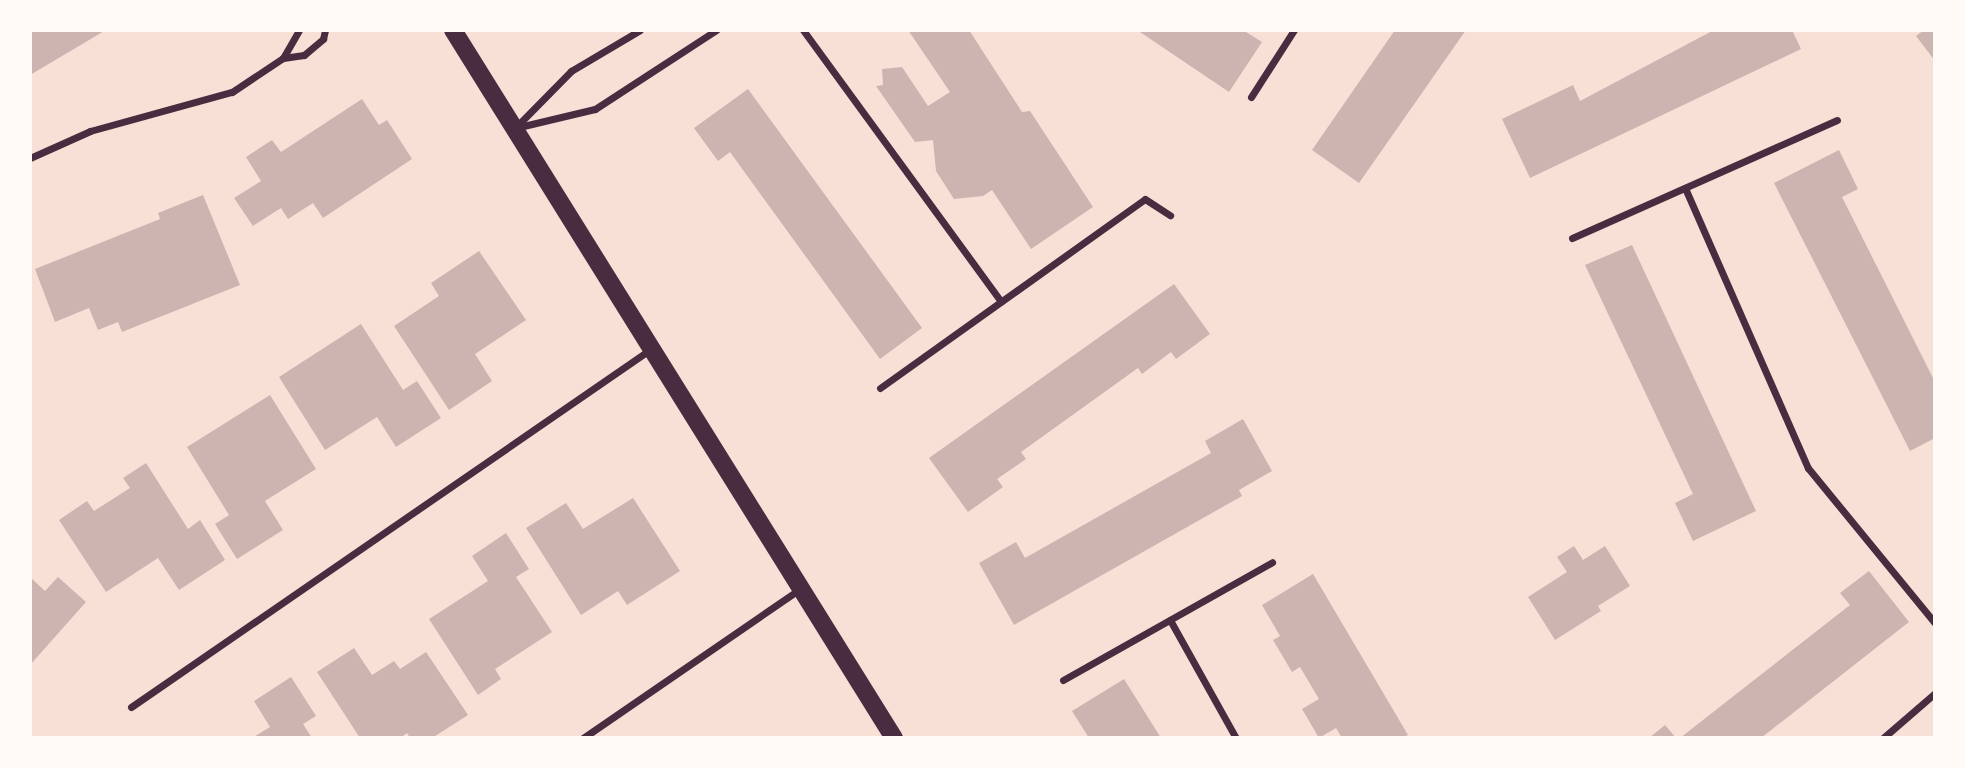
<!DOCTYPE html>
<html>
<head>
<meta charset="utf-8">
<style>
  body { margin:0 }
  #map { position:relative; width:1965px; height:768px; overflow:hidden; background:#f7e1d7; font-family:"Public Sans",sans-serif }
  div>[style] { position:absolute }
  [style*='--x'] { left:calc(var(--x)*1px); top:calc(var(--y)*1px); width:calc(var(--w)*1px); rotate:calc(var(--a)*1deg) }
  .building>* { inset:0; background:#ccb4b1 }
  .minor>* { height:7px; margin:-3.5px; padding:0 3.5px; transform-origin:3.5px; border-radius:3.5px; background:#4a2c40 }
  .primary>* { height:18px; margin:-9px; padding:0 9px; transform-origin:9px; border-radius:9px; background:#4a2c40 }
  span { translate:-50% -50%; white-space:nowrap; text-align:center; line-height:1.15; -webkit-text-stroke:7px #fffaf5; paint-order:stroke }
  .frame { position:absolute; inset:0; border:32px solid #fffaf5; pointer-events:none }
</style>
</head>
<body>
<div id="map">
  <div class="building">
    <i style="clip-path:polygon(30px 30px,106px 30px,30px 75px)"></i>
    <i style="clip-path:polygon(908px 30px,969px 30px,1022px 112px,1030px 111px,1093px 207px,1031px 249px,992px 190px,983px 196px,954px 199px,936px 171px,933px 140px,915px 142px,876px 86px,883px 85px,882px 69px,902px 67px,928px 106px,950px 92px)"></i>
    <i style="clip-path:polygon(1137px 30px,1243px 30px,1262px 42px,1229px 92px)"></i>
    <i style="clip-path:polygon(1395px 30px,1466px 30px,1359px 183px,1312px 150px)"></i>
    <i style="clip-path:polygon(1714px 30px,1792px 30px,1801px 49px,1530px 178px,1502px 119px,1573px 85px,1580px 101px)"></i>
    <i style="clip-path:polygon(1924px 30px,1935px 30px,1935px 61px,1916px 36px)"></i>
    <i style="clip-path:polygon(748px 89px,922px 328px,880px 359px,730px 152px,718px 161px,694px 128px)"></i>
    <i style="clip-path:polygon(362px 99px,379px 125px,387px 120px,412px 159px,323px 218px,313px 203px,288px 219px,281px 208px,253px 226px,234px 198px,261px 181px,246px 157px,272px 140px,281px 152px)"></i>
    <i style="clip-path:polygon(1839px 150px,1858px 189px,1842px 197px,1935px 382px,1935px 438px,1910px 451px,1774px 183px)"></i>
    <i style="clip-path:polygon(203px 195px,240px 285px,122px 332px,118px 322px,98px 330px,89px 308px,55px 322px,35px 269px,160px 219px,158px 213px)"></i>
    <i style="clip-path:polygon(1632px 245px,1756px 511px,1693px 541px,1675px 503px,1693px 494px,1585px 265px)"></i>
    <i style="clip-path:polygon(479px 251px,526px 320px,475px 354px,492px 381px,449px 410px,394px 326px,439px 296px,431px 283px)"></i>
    <i style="clip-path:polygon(1174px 284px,1210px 334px,1176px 359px,1171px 352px,1142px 374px,1138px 368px,1021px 452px,1026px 459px,997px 479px,1003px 487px,968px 512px,929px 458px)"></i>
    <i style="clip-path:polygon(361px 324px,403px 390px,417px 381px,441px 418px,396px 447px,377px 417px,325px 450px,279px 377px)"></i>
    <i style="clip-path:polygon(270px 395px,316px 469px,265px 501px,283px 530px,237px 559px,215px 524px,229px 515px,187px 447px)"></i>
    <i style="clip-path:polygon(1243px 419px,1272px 471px,1239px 490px,1242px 496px,1014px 625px,979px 563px,1016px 542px,1025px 558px,1211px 453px,1205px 441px)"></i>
    <i style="clip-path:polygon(146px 463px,188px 529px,200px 520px,225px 560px,179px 590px,158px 558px,106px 592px,59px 520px,87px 501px,94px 511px,130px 488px,123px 478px)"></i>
    <i style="clip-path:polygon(633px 498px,680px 571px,627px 605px,618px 591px,581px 615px,526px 528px,566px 503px,583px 529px)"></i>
    <i style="clip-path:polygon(506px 533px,529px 569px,516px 577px,552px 632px,495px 669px,501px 679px,478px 695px,429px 619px,488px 581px,472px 556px)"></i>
    <i style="clip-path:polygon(1574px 546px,1583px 560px,1605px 546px,1630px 586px,1598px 606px,1601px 611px,1555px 640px,1528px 597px,1567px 572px,1557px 557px)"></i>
    <i style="clip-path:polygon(1869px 571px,1909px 622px,1761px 738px,1680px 738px,1850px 605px,1840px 593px)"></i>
    <i style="clip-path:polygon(1313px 574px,1408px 735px,1402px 738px,1342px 738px,1336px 728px,1319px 738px,1302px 709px,1319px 699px,1300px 667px,1292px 672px,1273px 640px,1280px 636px,1262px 605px)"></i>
    <i style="clip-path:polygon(30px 577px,45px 591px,58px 577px,86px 602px,30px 665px)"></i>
    <i style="clip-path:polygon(354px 648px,372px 675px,394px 661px,400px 669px,426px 652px,468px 715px,432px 738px,410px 738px,407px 733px,400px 738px,360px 738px,317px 672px)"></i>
    <i style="clip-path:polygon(291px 677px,316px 716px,303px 724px,312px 738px,252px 738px,270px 727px,254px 701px)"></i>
    <i style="clip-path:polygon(1124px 679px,1161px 738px,1089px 738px,1072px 711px)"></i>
    <i style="clip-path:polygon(1665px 725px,1676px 738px,1649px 738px)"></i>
  </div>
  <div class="minor">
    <i style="--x:803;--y:30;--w:336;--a:53.9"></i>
    <i style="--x:283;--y:58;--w:32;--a:-60"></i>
    <i style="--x:1251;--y:97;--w:80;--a:-57.3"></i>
    <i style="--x:515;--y:128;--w:82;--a:-13.4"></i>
    <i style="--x:595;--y:109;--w:145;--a:-33.1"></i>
    <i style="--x:515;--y:128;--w:80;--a:-45.5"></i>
    <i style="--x:571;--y:71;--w:80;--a:-30.7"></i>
    <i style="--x:30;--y:158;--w:66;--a:-24.2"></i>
    <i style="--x:90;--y:131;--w:147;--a:-15.4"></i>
    <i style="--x:232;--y:92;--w:61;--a:-33.7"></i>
    <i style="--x:283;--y:58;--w:21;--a:-8"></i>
    <i style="--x:304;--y:55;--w:25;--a:-40"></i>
    <i style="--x:323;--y:39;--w:9;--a:-77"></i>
    <i style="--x:1685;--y:188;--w:306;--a:66.3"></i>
    <i style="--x:1808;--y:468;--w:200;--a:50.7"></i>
    <i style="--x:1572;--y:238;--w:290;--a:-24"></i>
    <i style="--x:880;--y:388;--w:325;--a:-35.5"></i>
    <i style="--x:1145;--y:199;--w:30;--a:33"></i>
    <i style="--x:1170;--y:620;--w:135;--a:60.8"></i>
    <i style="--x:1063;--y:680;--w:240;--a:-29.4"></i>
    <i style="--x:131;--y:707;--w:631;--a:-34.55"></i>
    <i style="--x:583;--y:738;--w:263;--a:-34.5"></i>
    <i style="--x:1883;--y:738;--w:69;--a:-40.9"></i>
  </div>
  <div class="primary">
    <i style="--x:453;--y:30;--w:834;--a:58.08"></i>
  </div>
  <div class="frame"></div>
</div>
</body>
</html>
